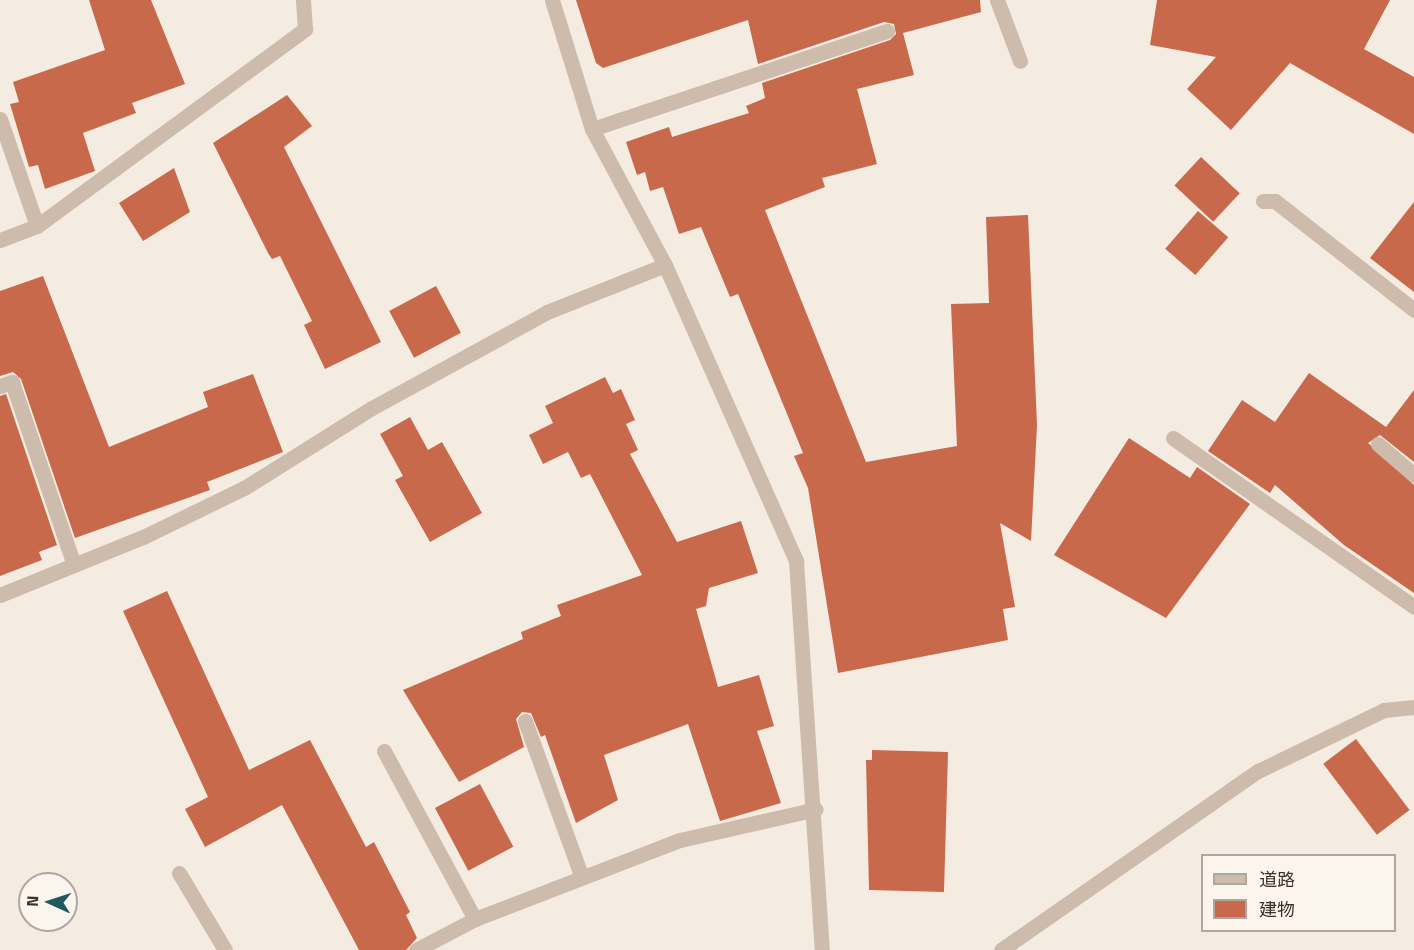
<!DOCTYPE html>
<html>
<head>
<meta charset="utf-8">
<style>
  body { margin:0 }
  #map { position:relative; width:1414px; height:950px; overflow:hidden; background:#f4ebe1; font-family:"Titillium Web","Noto Sans JP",sans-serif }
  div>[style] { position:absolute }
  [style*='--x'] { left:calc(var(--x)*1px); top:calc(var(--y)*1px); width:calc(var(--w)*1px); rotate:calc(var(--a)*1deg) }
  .building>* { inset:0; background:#c8694b; transform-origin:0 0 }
  .minor>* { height:15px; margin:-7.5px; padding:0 7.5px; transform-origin:7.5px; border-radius:7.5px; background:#cdbbac }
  span { translate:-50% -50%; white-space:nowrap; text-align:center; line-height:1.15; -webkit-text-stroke:4.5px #fbf5ee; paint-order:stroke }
  .legend { position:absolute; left:1201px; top:854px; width:195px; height:78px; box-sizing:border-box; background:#fbf5ee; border:2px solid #aea6a0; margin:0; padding:8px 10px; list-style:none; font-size:18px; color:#3b302b }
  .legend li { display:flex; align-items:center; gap:12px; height:30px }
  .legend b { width:30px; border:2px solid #aea6a0 }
  .north { position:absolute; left:18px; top:872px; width:60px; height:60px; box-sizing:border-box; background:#fbf5ee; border:2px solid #aea6a0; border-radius:50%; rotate:273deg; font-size:16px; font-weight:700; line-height:24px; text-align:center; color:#3b302b }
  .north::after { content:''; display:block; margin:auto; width:21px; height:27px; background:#1f5a5e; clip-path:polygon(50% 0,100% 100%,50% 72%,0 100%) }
</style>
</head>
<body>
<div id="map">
  <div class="building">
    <i style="clip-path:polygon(89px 0,151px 0,185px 84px,132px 103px,136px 113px,83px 133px,95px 171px,45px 189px,38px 165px,29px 167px,10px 104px,19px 102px,13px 82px,105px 50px)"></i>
    <i style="clip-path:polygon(576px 0,980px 0,981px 12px,903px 33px,914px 75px,857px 89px,877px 164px,822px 178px,825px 187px,765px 210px,866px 462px,957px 446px,951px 304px,989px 303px,986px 217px,1028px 215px,1037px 425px,1031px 541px,1000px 523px,1015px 607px,1003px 609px,1008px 640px,838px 673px,808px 488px,794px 456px,803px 453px,738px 294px,730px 297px,701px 227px,679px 234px,663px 187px,650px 191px,645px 172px,637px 175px,626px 142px,669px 127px,672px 137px,749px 113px,746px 106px,765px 98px,762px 83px,890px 40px,896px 34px,894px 24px,884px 22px,758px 64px,748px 20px,603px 68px,596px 63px)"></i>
    <i style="clip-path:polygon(1157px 0,1390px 0,1364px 49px,1414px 77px,1414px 134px,1290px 63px,1231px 130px,1187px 89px,1216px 57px,1150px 45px)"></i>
    <i style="clip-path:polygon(287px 95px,312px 126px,284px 147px,381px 342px,325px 369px,304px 325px,312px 321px,280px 256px,272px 259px,268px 253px,213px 143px)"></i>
    <i style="left:1201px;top:157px;width:53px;height:39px;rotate:43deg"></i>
    <i style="clip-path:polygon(174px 168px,190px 212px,143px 241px,119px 203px)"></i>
    <i style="clip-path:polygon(1414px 202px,1414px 292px,1370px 258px)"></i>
    <i style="left:1198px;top:211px;width:40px;height:50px;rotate:41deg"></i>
    <i style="clip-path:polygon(43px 276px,109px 447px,208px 407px,203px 392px,253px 374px,283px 452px,207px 482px,210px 490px,75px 538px,21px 379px,13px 372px,0 376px,0 291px)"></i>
    <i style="left:436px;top:286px;width:53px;height:53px;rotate:62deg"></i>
    <i style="clip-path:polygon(1309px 373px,1386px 427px,1414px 390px,1414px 462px,1380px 435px,1368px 443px,1414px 485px,1414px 593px,1344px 545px,1275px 485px,1270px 493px,1208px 451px,1242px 400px,1275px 422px)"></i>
    <i style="clip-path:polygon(605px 377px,613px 393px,621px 389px,635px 420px,626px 424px,638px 450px,630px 454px,677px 542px,741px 521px,758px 573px,709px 588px,706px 606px,696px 609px,718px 687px,759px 675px,774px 726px,757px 731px,781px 803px,720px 821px,688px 724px,604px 755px,618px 800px,576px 823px,545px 735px,541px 737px,531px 713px,522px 712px,516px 719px,524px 747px,459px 782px,403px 690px,523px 639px,521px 632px,561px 616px,557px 605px,642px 575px,590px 474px,581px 478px,568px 452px,543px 464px,529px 435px,553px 423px,545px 406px)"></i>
    <i style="clip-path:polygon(6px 394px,57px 545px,39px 552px,42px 560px,0 576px,0 396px)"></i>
    <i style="clip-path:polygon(410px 417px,428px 450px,442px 442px,482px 513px,430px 542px,395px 480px,403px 476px,380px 434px)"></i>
    <i style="clip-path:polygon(1129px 438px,1190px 478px,1197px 467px,1250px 504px,1166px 618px,1054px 555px)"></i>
    <i style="clip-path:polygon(167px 591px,249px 770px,310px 740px,366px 847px,374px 842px,410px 912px,406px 915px,417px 938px,406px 950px,359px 950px,282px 805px,205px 847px,185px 809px,208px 797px,123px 611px)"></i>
    <i style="left:1356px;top:739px;width:89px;height:41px;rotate:53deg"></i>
    <i style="clip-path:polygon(872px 750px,948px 752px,944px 892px,869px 890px,866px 760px,872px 760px)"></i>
    <i style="left:480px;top:784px;width:71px;height:51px;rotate:62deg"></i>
  </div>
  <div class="minor">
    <i style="--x:552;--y:0;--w:135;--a:72.8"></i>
    <i style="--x:592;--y:129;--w:154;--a:61.8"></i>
    <i style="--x:665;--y:265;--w:324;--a:66.1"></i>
    <i style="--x:796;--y:561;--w:390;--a:86.2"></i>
    <i style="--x:997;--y:0;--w:65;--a:69.3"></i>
    <i style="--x:0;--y:119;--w:113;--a:70.9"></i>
    <i style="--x:592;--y:129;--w:311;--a:-18.4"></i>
    <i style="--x:1263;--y:201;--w:12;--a:0"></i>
    <i style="--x:1275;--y:201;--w:177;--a:38.1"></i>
    <i style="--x:0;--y:240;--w:40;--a:-21"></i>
    <i style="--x:37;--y:226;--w:333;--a:-36.3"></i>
    <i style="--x:305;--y:29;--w:29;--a:-94"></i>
    <i style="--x:0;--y:386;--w:13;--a:-18"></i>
    <i style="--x:12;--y:382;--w:193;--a:71.3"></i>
    <i style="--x:1173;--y:438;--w:294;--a:35"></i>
    <i style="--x:1378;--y:444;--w:48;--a:40.7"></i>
    <i style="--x:0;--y:595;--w:154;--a:-22.1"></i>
    <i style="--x:143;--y:537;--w:112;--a:-25.9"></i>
    <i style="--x:244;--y:488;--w:149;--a:-32.1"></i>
    <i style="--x:370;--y:409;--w:202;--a:-28.7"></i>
    <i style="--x:547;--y:312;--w:127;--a:-21.7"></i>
    <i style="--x:525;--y:721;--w:164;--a:70"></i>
    <i style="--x:384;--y:751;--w:191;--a:61.6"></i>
    <i style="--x:179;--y:873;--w:90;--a:59.1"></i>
    <i style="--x:416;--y:950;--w:67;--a:-27.7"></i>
    <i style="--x:475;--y:919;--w:220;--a:-21.1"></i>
    <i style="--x:680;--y:840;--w:139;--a:-12.8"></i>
    <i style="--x:1001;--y:950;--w:313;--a:-34.9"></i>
    <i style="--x:1258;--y:771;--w:140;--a:-25.8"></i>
    <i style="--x:1384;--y:710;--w:30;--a:-6"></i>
  </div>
  <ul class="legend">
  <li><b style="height:8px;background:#cdbbac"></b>道路</li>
  <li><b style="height:16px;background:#c8694b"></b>建物</li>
  </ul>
  <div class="north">N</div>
</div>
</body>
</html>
